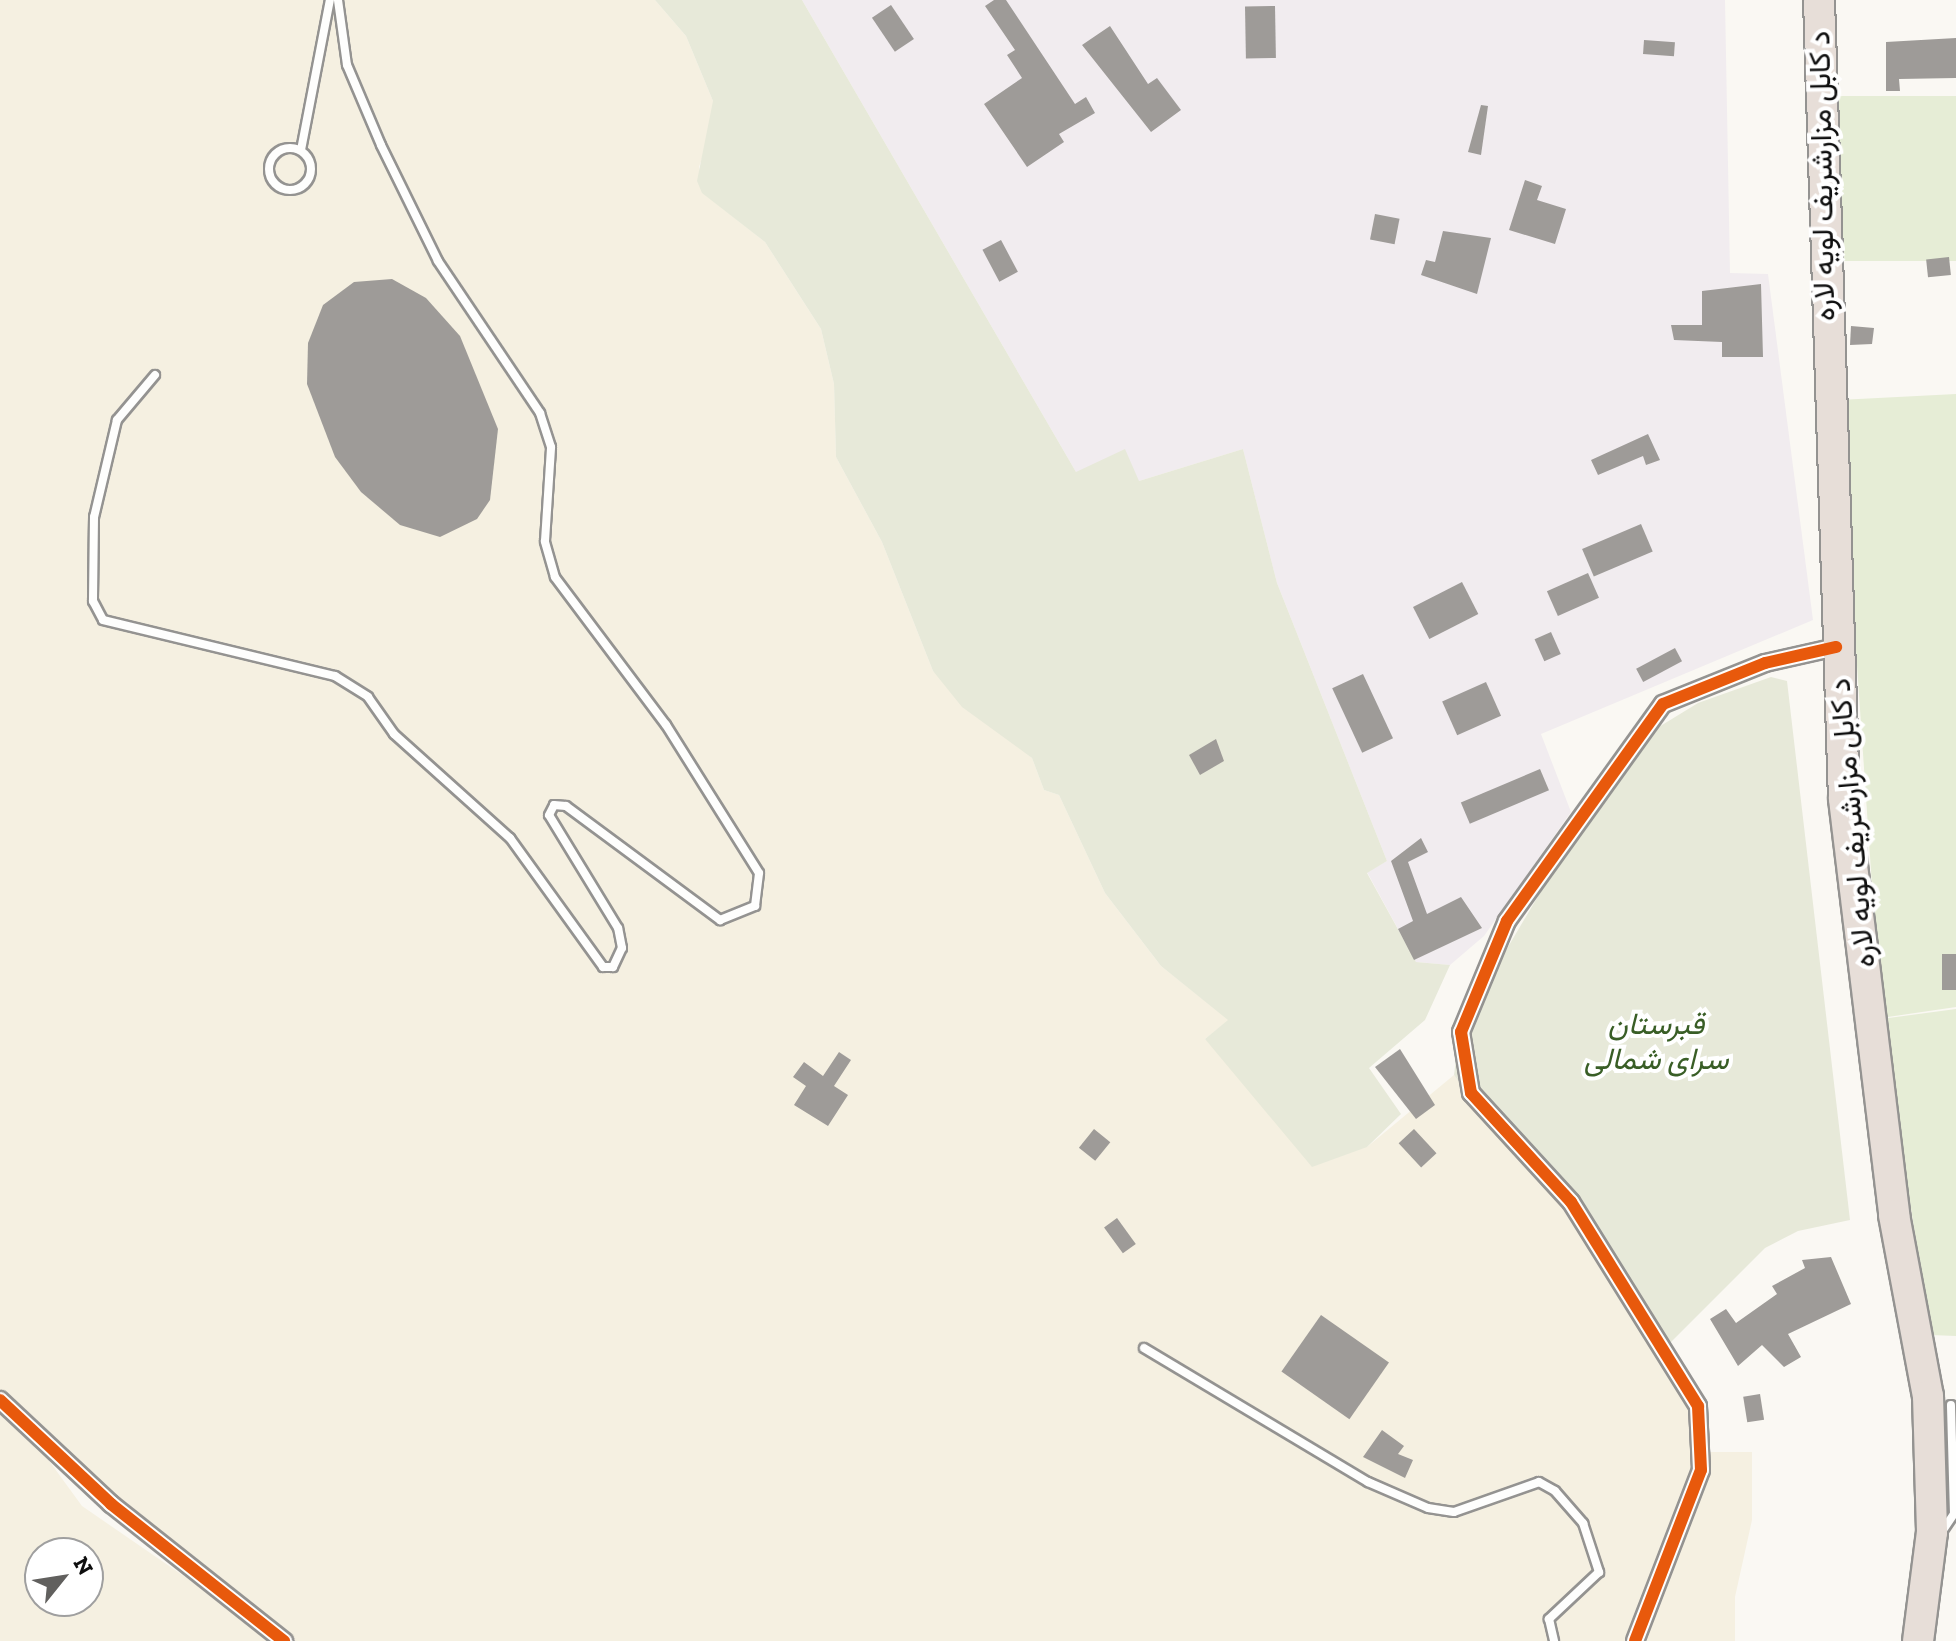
<!DOCTYPE html>
<html>
<head>
<meta charset="utf-8">
<style>
  body { margin:0 }
  #map { position:relative; width:1956px; height:1641px; overflow:hidden; background:#faf8f3; font-family:"Zilla Slab",Vazirmatn,serif }
  div>[style] { position:absolute }
  [style*='--x'] { left:calc(var(--x)*1px); top:calc(var(--y)*1px); width:calc(var(--w)*1px); rotate:calc(var(--a)*1deg) }
  .industrial>* { inset:0; background:#f1ecef }
  .farmland>* { inset:0; background:#f5f0e1 }
  .green>* { inset:0; background:#e6edd6; transform-origin:0 0 }
  .cemetery>* { inset:0; background:#e7e9d9 }
  .building>* { inset:0; background:#9e9b98; transform-origin:0 0 }
  .roads { filter:drop-shadow(2px 0 #949391) drop-shadow(-2px 0 #949391) drop-shadow(0 2px #949391) drop-shadow(0 -2px #949391) }
  .lane>* { height:8px; margin:-4px; padding:0 4px; transform-origin:4px; border-radius:4px; background:#fefefd }
  .lane>.ring { margin:-4px; padding:0; box-sizing:content-box; background:none; border:8px solid #fefefd; border-radius:50% }
  .street>* { height:16px; margin:-8px; padding:0 8px; transform-origin:8px; border-radius:8px; background:#fefefd }
  .highway>* { height:30px; margin:-15px; padding:0 15px; transform-origin:15px; border-radius:15px; background:#e7ded8 }
  .cycleway>* { height:12px; margin:-6px; padding:0 6px; transform-origin:6px; border-radius:6px; background:#e8590c }
  span { translate:-50% -50%; white-space:nowrap; text-align:center; line-height:1.15; -webkit-text-stroke:8px #fff; paint-order:stroke }
  .street-label { font-size:30px; color:#0e0e0e }
  .park-label { font-size:30px; color:#395e26; font-style:italic }
  .north { position:absolute; left:24px; top:1537px; width:80px; height:80px; box-sizing:border-box; background:#fff; border:2px solid #9f9f9f; border-radius:50%; rotate:60deg; font-size:22px; font-weight:700; line-height:32px; text-align:center; color:#0e0e0e }
  .north::after { content:''; display:block; margin:auto; width:28px; height:36px; background:#61605e; clip-path:polygon(50% 0,100% 100%,50% 72%,0 100%) }
</style>
</head>
<body>
<div id="map">
  <div class="industrial">
    <i style="clip-path:polygon(802px 0,1725px 0,1730px 273px,1768px 274px,1813px 620px,1541px 734px,1571px 812px,1484px 936px,1450px 965px,1416px 962px,1367px 872px,1387px 861px,1277px 583px,1243px 449px,1139px 481px,1076px 472px)"></i>
  </div>
  <div class="farmland">
    <i style="clip-path:polygon(0 0,655px 0,686px 36px,713px 101px,714px 125px,699px 167px,703px 193px,765px 242px,821px 329px,834px 384px,836px 457px,882px 542px,933px 671px,1032px 758px,1044px 790px,1059px 795px,1105px 893px,1161px 966px,1229px 1020px,1205px 1039px,1367px 1147px,1454px 1075px,1491px 1125px,1553px 1185px,1699px 1394px,1708px 1452px,1752px 1452px,1752px 1520px,1735px 1597px,1735px 1641px,284px 1641px,0 1400px)"></i>
    <i style="clip-path:polygon(evenodd,0 1414px,23px 1425px,82px 1506px,278px 1641px,0 1641px,0 1414px,40px 1553px,88px 1553px,88px 1601px,40px 1601px,40px 1553px)"></i>
  </div>
  <div class="green">
    <i style="left:1837px;top:96px;width:119px;height:165px"></i>
    <i style="clip-path:polygon(1956px 394px,1956px 1007px,1881px 1018px,1839px 400px)"></i>
    <i style="clip-path:polygon(1956px 1009px,1956px 1336px,1931px 1335px,1881px 1019px)"></i>
  </div>
  <div class="cemetery">
    <i style="clip-path:polygon(655px 0,802px 0,1076px 472px,1125px 449px,1139px 481px,1243px 449px,1277px 583px,1387px 861px,1367px 873px,1416px 962px,1450px 965px,1425px 1020px,1369px 1068px,1401px 1114px,1367px 1147px,1312px 1167px,1205px 1039px,1228px 1020px,1161px 966px,1105px 893px,1059px 795px,1044px 790px,1032px 758px,962px 707px,933px 671px,882px 542px,836px 457px,834px 384px,821px 329px,765px 242px,702px 193px,697px 181px,713px 101px,686px 36px)"></i>
    <i style="clip-path:polygon(1771px 677px,1787px 681px,1850px 1220px,1798px 1231px,1765px 1248px,1662px 1351px,1553px 1185px,1491px 1125px,1454px 1075px,1460px 1028px,1550px 876px,1649px 733px,1698px 703px)"></i>
  </div>
  <div class="building">
    <i style="clip-path:polygon(994px 0,1006px 0,1075px 104px,1086px 97px,1095px 113px,1059px 134px,1064px 142px,1027px 167px,984px 104px,1022px 78px,1007px 55px,1015px 50px,985px 6px)"></i>
    <i style="left:891px;top:5px;width:41px;height:23px;rotate:56deg"></i>
    <i style="left:1275px;top:6px;width:52px;height:30px;rotate:89deg"></i>
    <i style="clip-path:polygon(1110px 26px,1148px 84px,1157px 78px,1181px 110px,1151px 132px,1082px 45px)"></i>
    <i style="clip-path:polygon(1956px 38px,1956px 78px,1899px 79px,1900px 91px,1886px 91px,1886px 42px)"></i>
    <i style="left:1644px;top:40px;width:31px;height:14px;rotate:4deg"></i>
    <i style="clip-path:polygon(1481px 105px,1488px 106px,1481px 155px,1468px 152px)"></i>
    <i style="clip-path:polygon(1525px 180px,1542px 186px,1537px 200px,1566px 209px,1555px 244px,1509px 230px)"></i>
    <i style="left:1375px;top:214px;width:25px;height:26px;rotate:11deg"></i>
    <i style="clip-path:polygon(1443px 231px,1491px 238px,1477px 294px,1421px 275px,1426px 260px,1435px 262px)"></i>
    <i style="left:1001px;top:240px;width:36px;height:21px;rotate:62deg"></i>
    <i style="left:1949px;top:257px;width:18px;height:23px;rotate:84deg"></i>
    <i style="clip-path:polygon(392px 279px,426px 298px,460px 336px,498px 429px,490px 500px,477px 519px,440px 537px,400px 525px,361px 492px,335px 457px,307px 384px,308px 343px,323px 305px,354px 282px)"></i>
    <i style="clip-path:polygon(1761px 284px,1763px 357px,1722px 357px,1722px 342px,1674px 340px,1671px 325px,1702px 325px,1702px 291px)"></i>
    <i style="clip-path:polygon(1851px 326px,1874px 328px,1872px 344px,1850px 345px)"></i>
    <i style="clip-path:polygon(1648px 434px,1660px 460px,1646px 465px,1643px 456px,1598px 475px,1591px 460px)"></i>
    <i style="left:1641px;top:524px;width:30px;height:64px;rotate:67deg"></i>
    <i style="left:1588px;top:573px;width:27px;height:45px;rotate:66deg"></i>
    <i style="left:1462px;top:582px;width:36px;height:55px;rotate:63deg"></i>
    <i style="left:1551px;top:632px;width:24px;height:18px;rotate:66deg"></i>
    <i style="left:1675px;top:648px;width:15px;height:44px;rotate:62deg"></i>
    <i style="left:1363px;top:674px;width:71px;height:34px;rotate:65deg"></i>
    <i style="left:1486px;top:682px;width:37px;height:48px;rotate:66deg"></i>
    <i style="clip-path:polygon(1216px 739px,1224px 761px,1200px 775px,1189px 755px)"></i>
    <i style="left:1540px;top:769px;width:23px;height:86px;rotate:67deg"></i>
    <i style="clip-path:polygon(1421px 838px,1428px 852px,1408px 862px,1427px 914px,1461px 897px,1482px 928px,1414px 960px,1398px 929px,1413px 921px,1391px 861px)"></i>
    <i style="left:1942px;top:954px;width:14px;height:36px"></i>
    <i style="clip-path:polygon(1400px 1049px,1435px 1105px,1416px 1119px,1375px 1067px)"></i>
    <i style="clip-path:polygon(839px 1052px,851px 1060px,834px 1086px,848px 1095px,828px 1126px,794px 1105px,806px 1086px,793px 1077px,804px 1062px,823px 1076px)"></i>
    <i style="left:1094px;top:1129px;width:21px;height:24px;rotate:39deg"></i>
    <i style="left:1414px;top:1129px;width:33px;height:21px;rotate:47deg"></i>
    <i style="left:1117px;top:1218px;width:32px;height:16px;rotate:54deg"></i>
    <i style="clip-path:polygon(1831px 1257px,1851px 1304px,1788px 1334px,1801px 1357px,1784px 1367px,1762px 1345px,1738px 1366px,1710px 1319px,1726px 1309px,1736px 1323px,1777px 1294px,1772px 1286px,1805px 1268px,1802px 1260px)"></i>
    <i style="left:1321px;top:1315px;width:83px;height:69px;rotate:35deg"></i>
    <i style="left:1760px;top:1394px;width:26px;height:17px;rotate:81deg"></i>
    <i style="clip-path:polygon(1382px 1430px,1404px 1446px,1398px 1454px,1413px 1460px,1405px 1478px,1363px 1457px)"></i>
  </div>
  <div class="roads">
    <div class="lane">
      <i class="ring" style="left:269px;top:148px;width:34px;height:34px"></i>
      <i style="--x:301;--y:150;--w:153;--a:-79.1"></i>
      <i style="--x:155;--y:375;--w:59;--a:130.2"></i>
      <i style="--x:117;--y:420;--w:100;--a:103.3"></i>
      <i style="--x:94;--y:517;--w:84;--a:90.7"></i>
      <i style="--x:93;--y:601;--w:21;--a:62"></i>
      <i style="--x:103;--y:620;--w:239;--a:13.6"></i>
      <i style="--x:335;--y:676;--w:39;--a:32"></i>
      <i style="--x:368;--y:697;--w:45;--a:54.9"></i>
      <i style="--x:394;--y:734;--w:156;--a:41.9"></i>
      <i style="--x:510;--y:838;--w:159;--a:54.2"></i>
      <i style="--x:603;--y:967;--w:10;--a:0"></i>
      <i style="--x:613;--y:967;--w:21;--a:-65"></i>
      <i style="--x:622;--y:948;--w:20;--a:-101"></i>
      <i style="--x:618;--y:928;--w:132;--a:-121.4"></i>
      <i style="--x:549;--y:815;--w:11;--a:-63"></i>
      <i style="--x:554;--y:805;--w:12;--a:5"></i>
      <i style="--x:566;--y:806;--w:192;--a:36.5"></i>
      <i style="--x:720;--y:920;--w:38;--a:-22"></i>
      <i style="--x:755;--y:906;--w:33;--a:-83"></i>
      <i style="--x:759;--y:873;--w:175;--a:-122.1"></i>
      <i style="--x:666;--y:725;--w:185;--a:-126.9"></i>
      <i style="--x:555;--y:577;--w:37;--a:-106"></i>
      <i style="--x:545;--y:541;--w:94;--a:-86.3"></i>
      <i style="--x:551;--y:447;--w:36;--a:-108"></i>
      <i style="--x:540;--y:413;--w:183;--a:-123.9"></i>
      <i style="--x:438;--y:261;--w:129;--a:-116.2"></i>
      <i style="--x:381;--y:145;--w:87;--a:-113"></i>
      <i style="--x:347;--y:65;--w:66;--a:-97.9"></i>
      <i style="--x:1144;--y:1348;--w:261;--a:30.9"></i>
      <i style="--x:1368;--y:1482;--w:65;--a:23.4"></i>
      <i style="--x:1428;--y:1508;--w:26;--a:9"></i>
      <i style="--x:1454;--y:1512;--w:90;--a:-19.4"></i>
      <i style="--x:1539;--y:1482;--w:18;--a:29"></i>
      <i style="--x:1555;--y:1491;--w:43;--a:48.8"></i>
      <i style="--x:1583;--y:1523;--w:52;--a:71.9"></i>
      <i style="--x:1599;--y:1572;--w:69;--a:136.8"></i>
      <i style="--x:1549;--y:1619;--w:23;--a:77"></i>
      <i style="--x:1941;--y:1533;--w:23;--a:-56"></i>
      <i style="--x:1954;--y:1514;--w:109;--a:-91.6"></i>
    </div>
    <div class="street">
      <i style="--x:0;--y:1400;--w:152;--a:43.1"></i>
      <i style="--x:111;--y:1504;--w:221;--a:38.4"></i>
      <i style="--x:1635;--y:1641;--w:183;--a:-68.9"></i>
      <i style="--x:1701;--y:1470;--w:64;--a:-92.7"></i>
      <i style="--x:1698;--y:1406;--w:240;--a:-121.9"></i>
      <i style="--x:1571;--y:1202;--w:148;--a:-132.5"></i>
      <i style="--x:1471;--y:1093;--w:62;--a:-99.3"></i>
      <i style="--x:1461;--y:1032;--w:120;--a:-67.5"></i>
      <i style="--x:1507;--y:921;--w:267;--a:-54.3"></i>
      <i style="--x:1663;--y:704;--w:110;--a:-21.9"></i>
      <i style="--x:1765;--y:663;--w:73;--a:-12.7"></i>
    </div>
    <div class="highway">
      <i style="--x:1819;--y:0;--w:799;--a:88.21"></i>
      <i style="--x:1844;--y:799;--w:419;--a:83.1"></i>
      <i style="--x:1894;--y:1215;--w:184;--a:79.4"></i>
      <i style="--x:1928;--y:1396;--w:136;--a:88.3"></i>
      <i style="--x:1932;--y:1532;--w:110;--a:97.3"></i>
    </div>
  </div>
  <div class="cycleway">
    <i style="--x:0;--y:1400;--w:152;--a:43.1"></i>
    <i style="--x:111;--y:1504;--w:221;--a:38.4"></i>
    <i style="--x:1635;--y:1641;--w:183;--a:-68.9"></i>
    <i style="--x:1701;--y:1470;--w:64;--a:-92.7"></i>
    <i style="--x:1698;--y:1406;--w:240;--a:-121.9"></i>
    <i style="--x:1571;--y:1202;--w:148;--a:-132.5"></i>
    <i style="--x:1471;--y:1093;--w:62;--a:-99.3"></i>
    <i style="--x:1461;--y:1032;--w:120;--a:-67.5"></i>
    <i style="--x:1507;--y:921;--w:267;--a:-54.3"></i>
    <i style="--x:1663;--y:704;--w:110;--a:-21.9"></i>
    <i style="--x:1765;--y:663;--w:73;--a:-12.7"></i>
  </div>
  <div class="street-label">
    <span style="left:1822px;top:176px;rotate:-91deg">د کابل مزارشریف لویه لاره</span>
    <span style="left:1852px;top:823px;rotate:-95deg">د کابل مزارشریف لویه لاره</span>
  </div>
  <div class="park-label">
    <span style="left:1656px;top:1041px">قبرستان<br>سرای شمالی</span>
  </div>
  <div class="north">N</div>
</div>
</body>
</html>
